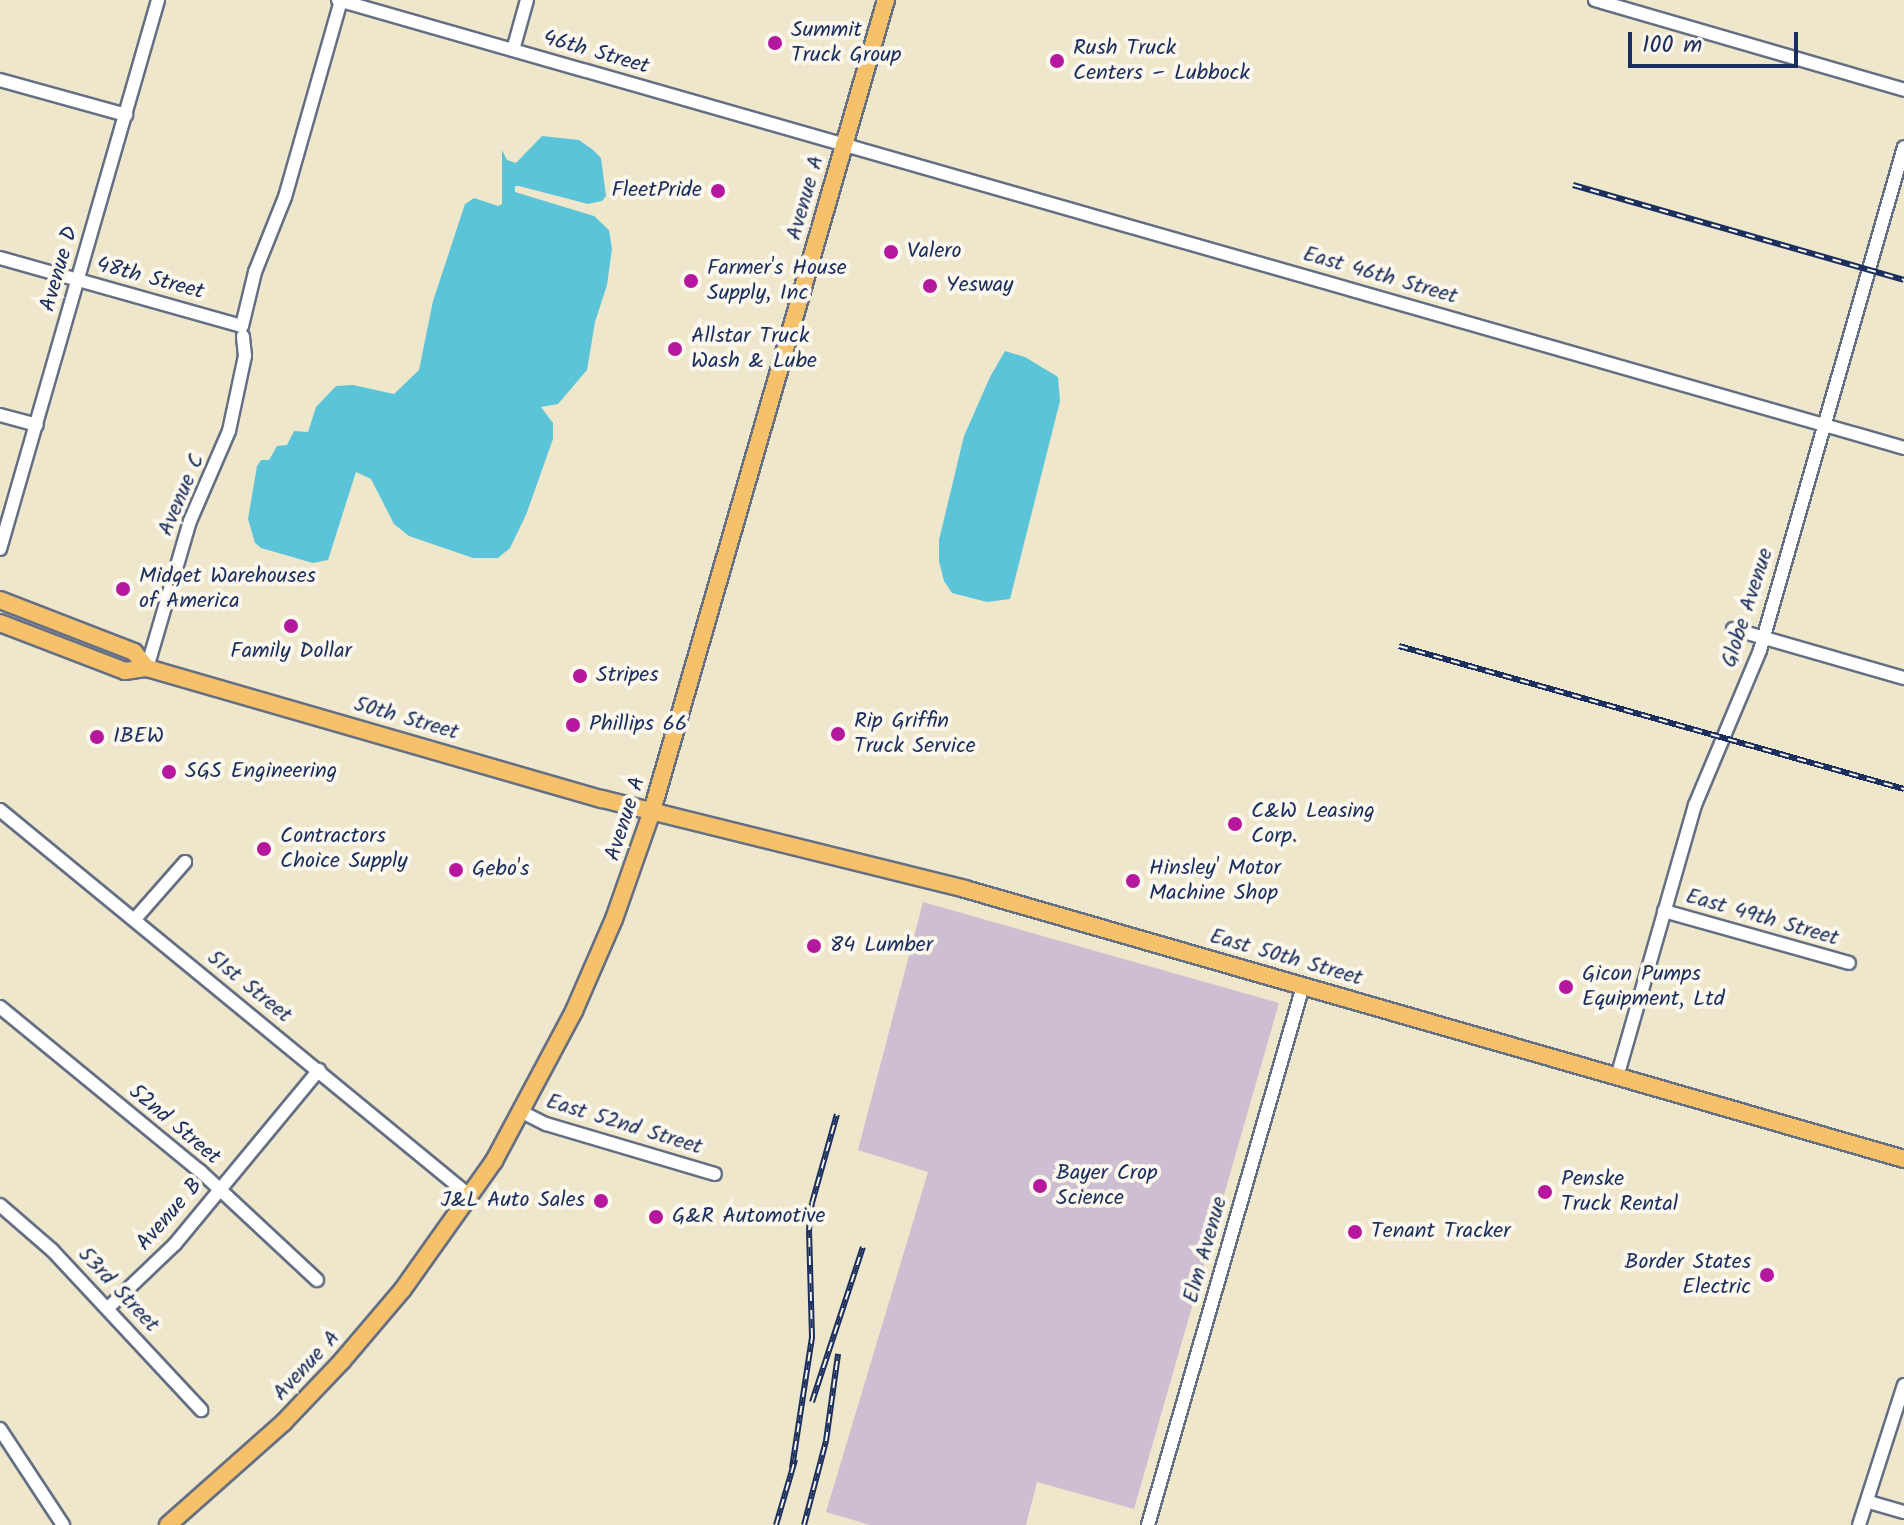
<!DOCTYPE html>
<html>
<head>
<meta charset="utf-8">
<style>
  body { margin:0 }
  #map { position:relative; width:1904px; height:1525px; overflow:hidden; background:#efe7cb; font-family:Kalam,sans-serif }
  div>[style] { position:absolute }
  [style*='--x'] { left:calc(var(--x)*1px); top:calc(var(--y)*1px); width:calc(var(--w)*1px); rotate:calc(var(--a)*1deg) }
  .industrial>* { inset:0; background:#cebed2 }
  .water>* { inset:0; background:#5cc4d9 }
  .roads { filter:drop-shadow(2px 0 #656f84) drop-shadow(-2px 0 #656f84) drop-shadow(0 2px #656f84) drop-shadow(0 -2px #656f84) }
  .minor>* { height:12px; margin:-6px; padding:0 6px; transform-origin:6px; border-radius:6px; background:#fff }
  .major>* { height:16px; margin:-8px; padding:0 8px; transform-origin:8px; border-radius:8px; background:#f5c16b }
  .rail>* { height:6px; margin-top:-3px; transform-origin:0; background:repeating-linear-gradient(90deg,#fbf7ec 0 9px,#1b2f5e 0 18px); box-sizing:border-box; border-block:2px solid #1b2f5e }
  .dots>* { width:22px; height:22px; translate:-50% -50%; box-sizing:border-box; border:4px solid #fbf7ec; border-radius:50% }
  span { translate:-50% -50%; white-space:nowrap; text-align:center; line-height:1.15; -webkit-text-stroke:8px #fbf7ec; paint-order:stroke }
  .poi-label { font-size:22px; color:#1b2f5e }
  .left { translate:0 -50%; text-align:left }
  .right { translate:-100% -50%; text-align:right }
  .street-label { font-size:22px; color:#1b2f5e }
  .scale { position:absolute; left:1628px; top:32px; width:170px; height:36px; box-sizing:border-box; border:4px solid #1b2f5e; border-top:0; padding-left:10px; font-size:24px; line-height:28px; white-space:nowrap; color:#1b2f5e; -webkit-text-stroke:6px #fbf7ec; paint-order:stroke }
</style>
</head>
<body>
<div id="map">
  <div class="industrial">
    <i style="clip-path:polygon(923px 902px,1279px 1003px,1134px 1509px,1037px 1482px,1026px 1525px,870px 1525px,826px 1512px,928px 1172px,858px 1150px)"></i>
  </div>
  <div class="water">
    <i style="clip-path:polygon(542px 136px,579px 140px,593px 150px,601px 158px,606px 196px,602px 201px,588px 204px,519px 186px,515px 186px,515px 192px,594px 216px,609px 230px,612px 249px,607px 285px,595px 322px,587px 370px,558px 404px,541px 407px,553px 423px,553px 439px,526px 515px,510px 548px,498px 558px,473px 558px,409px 536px,394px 524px,371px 479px,356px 472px,328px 560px,313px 563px,261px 548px,255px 543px,248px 519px,257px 466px,261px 460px,269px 460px,277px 446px,287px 445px,294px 431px,308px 432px,316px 407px,336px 386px,353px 385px,394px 394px,419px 370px,433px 301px,465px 204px,474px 198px,498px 206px,502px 204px,502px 150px,507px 160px,516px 163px)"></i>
    <i style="clip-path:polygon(1005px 351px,1025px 357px,1058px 377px,1060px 401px,1010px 599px,987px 602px,952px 593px,944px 581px,939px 561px,939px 540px,964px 436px,990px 377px)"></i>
  </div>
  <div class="roads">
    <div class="minor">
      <i style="--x:338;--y:0;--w:1629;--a:15.96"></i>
      <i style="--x:1595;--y:0;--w:322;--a:16.2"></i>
      <i style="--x:513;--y:50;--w:52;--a:-74.4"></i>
      <i style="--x:0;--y:80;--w:131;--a:15.5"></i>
      <i style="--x:0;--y:258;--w:251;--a:15.7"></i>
      <i style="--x:242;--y:326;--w:56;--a:-76.5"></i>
      <i style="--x:255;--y:272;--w:81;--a:-68.2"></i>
      <i style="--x:285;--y:197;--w:204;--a:-74.1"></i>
      <i style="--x:0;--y:415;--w:38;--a:15"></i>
      <i style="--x:0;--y:549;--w:571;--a:-73.94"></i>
      <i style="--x:1733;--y:629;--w:178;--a:16"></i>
      <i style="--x:147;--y:668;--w:153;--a:-73.7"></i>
      <i style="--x:190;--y:521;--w:98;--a:-66.6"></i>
      <i style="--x:229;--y:431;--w:77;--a:-78"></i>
      <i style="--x:245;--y:356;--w:20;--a:-96"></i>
      <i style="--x:0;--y:810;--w:608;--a:39.4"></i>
      <i style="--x:1664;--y:911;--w:192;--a:15.7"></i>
      <i style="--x:135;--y:919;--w:76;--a:-48.7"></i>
      <i style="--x:0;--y:1007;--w:259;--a:39.4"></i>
      <i style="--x:200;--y:1171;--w:160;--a:43"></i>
      <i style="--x:1617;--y:1077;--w:283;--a:-74"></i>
      <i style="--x:1695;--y:805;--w:168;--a:-67.2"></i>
      <i style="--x:1760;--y:650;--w:523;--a:-74.02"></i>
      <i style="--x:522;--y:1112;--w:27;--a:27"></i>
      <i style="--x:546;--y:1124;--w:176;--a:16.5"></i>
      <i style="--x:0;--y:1205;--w:69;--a:40.9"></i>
      <i style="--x:52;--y:1250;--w:219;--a:47"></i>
      <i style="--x:108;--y:1308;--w:93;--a:-43.7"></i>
      <i style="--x:175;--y:1244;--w:226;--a:-50.4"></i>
      <i style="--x:0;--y:1429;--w:115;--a:56.7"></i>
      <i style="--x:1869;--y:1502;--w:36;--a:16"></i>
      <i style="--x:1148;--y:1525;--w:561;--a:-73.96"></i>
      <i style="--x:1859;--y:1525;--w:147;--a:-72.2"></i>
    </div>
    <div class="major">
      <i style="--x:0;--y:600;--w:144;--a:21.2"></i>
      <i style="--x:134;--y:652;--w:21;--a:51"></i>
      <i style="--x:0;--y:623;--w:134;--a:21"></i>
      <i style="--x:125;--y:671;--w:22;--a:-8"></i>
      <i style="--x:147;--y:668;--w:473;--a:16.1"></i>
      <i style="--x:602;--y:799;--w:374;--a:13.9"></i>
      <i style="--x:965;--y:889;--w:977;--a:16.04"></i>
      <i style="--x:168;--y:1525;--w:154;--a:-41.6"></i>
      <i style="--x:283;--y:1423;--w:86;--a:-46.4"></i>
      <i style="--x:342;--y:1361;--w:94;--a:-49.7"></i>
      <i style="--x:403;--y:1289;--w:157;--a:-54.6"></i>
      <i style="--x:494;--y:1161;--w:170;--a:-61.9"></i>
      <i style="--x:574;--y:1011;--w:100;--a:-66.5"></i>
      <i style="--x:614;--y:919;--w:114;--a:-70.6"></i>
      <i style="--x:652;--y:811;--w:844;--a:-73.91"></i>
    </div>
  </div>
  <div class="rail">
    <i style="--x:1573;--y:185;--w:344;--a:16"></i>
    <i style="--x:1399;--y:646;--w:525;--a:15.81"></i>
    <i style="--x:812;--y:1402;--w:163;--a:-71.8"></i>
    <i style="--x:792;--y:1468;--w:133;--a:-81.3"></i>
    <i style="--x:812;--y:1337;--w:107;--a:-91.6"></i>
    <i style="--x:809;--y:1230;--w:27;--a:-84"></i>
    <i style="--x:812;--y:1203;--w:92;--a:-74.3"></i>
    <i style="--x:776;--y:1525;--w:68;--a:-73.7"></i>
    <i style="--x:804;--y:1525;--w:87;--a:-75.3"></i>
    <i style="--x:826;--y:1441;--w:88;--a:-82.1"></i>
  </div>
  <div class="dots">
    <i style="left:775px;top:43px;background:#b5179e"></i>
    <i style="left:1057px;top:61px;background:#b5179e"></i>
    <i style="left:718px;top:191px;background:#b5179e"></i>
    <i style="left:891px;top:252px;background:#b5179e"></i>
    <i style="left:691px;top:281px;background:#b5179e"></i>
    <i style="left:930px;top:286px;background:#b5179e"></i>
    <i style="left:675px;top:349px;background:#b5179e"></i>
    <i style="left:123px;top:589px;background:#b5179e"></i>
    <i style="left:291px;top:626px;background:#b5179e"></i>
    <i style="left:580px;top:676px;background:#b5179e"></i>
    <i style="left:573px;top:725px;background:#b5179e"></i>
    <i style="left:838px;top:734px;background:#b5179e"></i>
    <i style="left:97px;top:737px;background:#b5179e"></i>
    <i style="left:169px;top:772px;background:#b5179e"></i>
    <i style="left:1235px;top:824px;background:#b5179e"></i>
    <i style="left:264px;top:849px;background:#b5179e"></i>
    <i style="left:456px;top:870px;background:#b5179e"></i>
    <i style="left:1133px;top:881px;background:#b5179e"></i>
    <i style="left:814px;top:946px;background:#b5179e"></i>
    <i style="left:1566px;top:987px;background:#b5179e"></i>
    <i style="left:1040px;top:1186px;background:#b5179e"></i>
    <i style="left:1545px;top:1192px;background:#b5179e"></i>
    <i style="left:601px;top:1201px;background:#b5179e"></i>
    <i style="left:656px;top:1217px;background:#b5179e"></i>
    <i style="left:1355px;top:1232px;background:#b5179e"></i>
    <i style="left:1767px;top:1275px;background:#b5179e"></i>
  </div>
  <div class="poi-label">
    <span class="left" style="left:791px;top:43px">Summit<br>Truck Group</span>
    <span class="left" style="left:1073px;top:61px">Rush Truck<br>Centers – Lubbock</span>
    <span class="right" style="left:702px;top:191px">FleetPride</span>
    <span class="left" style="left:907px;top:252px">Valero</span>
    <span class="left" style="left:707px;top:281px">Farmer's House<br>Supply, Inc</span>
    <span class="left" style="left:946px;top:286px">Yesway</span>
    <span class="left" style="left:691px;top:349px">Allstar Truck<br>Wash &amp; Lube</span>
    <span class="left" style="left:139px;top:589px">Midget Warehouses<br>of America</span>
    <span style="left:291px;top:652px">Family Dollar</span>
    <span class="left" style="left:596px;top:676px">Stripes</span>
    <span class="left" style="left:854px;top:734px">Rip Griffin<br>Truck Service</span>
    <span class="left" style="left:589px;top:725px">Phillips 66</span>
    <span class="left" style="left:113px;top:737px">IBEW</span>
    <span class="left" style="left:185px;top:772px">SGS Engineering</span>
    <span class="left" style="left:1251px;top:824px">C&amp;W Leasing<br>Corp.</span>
    <span class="left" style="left:280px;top:849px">Contractors<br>Choice Supply</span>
    <span class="left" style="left:1149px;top:881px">Hinsley' Motor<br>Machine Shop</span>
    <span class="left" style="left:472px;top:870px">Gebo's</span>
    <span class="left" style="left:830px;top:946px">84 Lumber</span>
    <span class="left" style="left:1582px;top:987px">Gicon Pumps<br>Equipment, Ltd</span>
    <span class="left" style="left:1056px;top:1186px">Bayer Crop<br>Science</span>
    <span class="left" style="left:1561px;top:1192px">Penske<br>Truck Rental</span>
    <span class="right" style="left:585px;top:1201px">J&amp;L Auto Sales</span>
    <span class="left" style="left:672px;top:1217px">G&amp;R Automotive</span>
    <span class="left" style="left:1371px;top:1232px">Tenant Tracker</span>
    <span class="right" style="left:1751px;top:1275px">Border States<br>Electric</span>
  </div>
  <div class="street-label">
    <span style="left:596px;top:53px;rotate:16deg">46th Street</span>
    <span style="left:806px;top:198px;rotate:-74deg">Avenue A</span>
    <span style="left:60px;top:269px;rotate:-74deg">Avenue D</span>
    <span style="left:1380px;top:276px;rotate:16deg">East 46th Street</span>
    <span style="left:150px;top:279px;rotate:15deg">48th Street</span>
    <span style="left:182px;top:495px;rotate:-67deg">Avenue C</span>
    <span style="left:1748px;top:608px;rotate:-72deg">Globe Avenue</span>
    <span style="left:406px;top:719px;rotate:16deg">50th Street</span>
    <span style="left:626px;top:819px;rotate:-72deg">Avenue A</span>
    <span style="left:1762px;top:918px;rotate:16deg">East 49th Street</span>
    <span style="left:1286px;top:958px;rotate:16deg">East 50th Street</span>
    <span style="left:249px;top:987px;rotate:39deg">51st Street</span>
    <span style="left:174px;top:1125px;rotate:40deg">52nd Street</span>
    <span style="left:624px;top:1125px;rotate:17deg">East 52nd Street</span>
    <span style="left:170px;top:1215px;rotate:-49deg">Avenue B</span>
    <span style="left:1206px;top:1250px;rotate:-74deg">Elm Avenue</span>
    <span style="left:118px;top:1290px;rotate:47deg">53rd Street</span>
    <span style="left:307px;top:1366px;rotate:-47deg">Avenue A</span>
  </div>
  <div class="scale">100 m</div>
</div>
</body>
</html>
